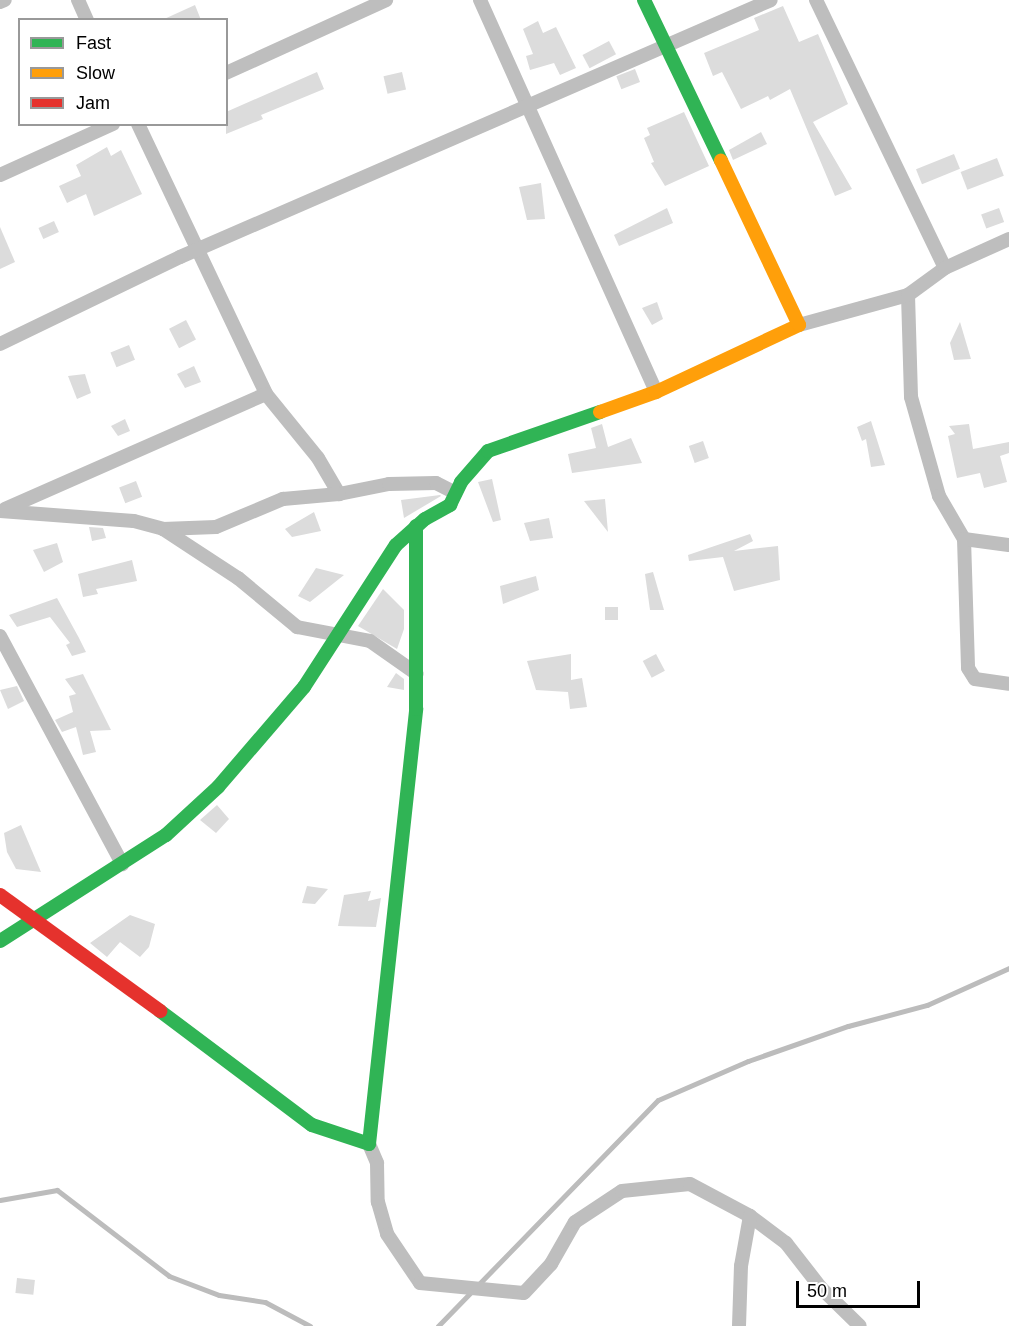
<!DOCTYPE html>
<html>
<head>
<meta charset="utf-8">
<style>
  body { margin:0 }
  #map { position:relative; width:1009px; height:1326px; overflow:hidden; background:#fff; font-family:Arial,sans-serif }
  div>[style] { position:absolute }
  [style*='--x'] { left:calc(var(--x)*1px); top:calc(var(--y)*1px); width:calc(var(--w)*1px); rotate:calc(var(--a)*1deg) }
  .stream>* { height:5px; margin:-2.5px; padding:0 2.5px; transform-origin:2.5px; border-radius:2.5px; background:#bcbcbc }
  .building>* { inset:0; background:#dcdcdc; transform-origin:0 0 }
  .street>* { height:14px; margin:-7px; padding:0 7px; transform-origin:7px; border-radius:7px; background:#bebebe }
  .fast>* { height:14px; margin:-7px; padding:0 7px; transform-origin:7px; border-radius:7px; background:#30b455 }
  .slow>* { height:14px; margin:-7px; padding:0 7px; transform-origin:7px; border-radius:7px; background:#ff9f0a }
  .jam>* { height:14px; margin:-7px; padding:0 7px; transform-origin:7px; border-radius:7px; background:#e5322d }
  span { translate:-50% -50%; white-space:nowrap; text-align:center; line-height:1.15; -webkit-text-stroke:4.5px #fff; paint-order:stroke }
  .legend { position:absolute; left:18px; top:18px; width:210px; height:108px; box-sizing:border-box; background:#fff; border:2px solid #999; margin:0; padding:8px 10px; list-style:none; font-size:18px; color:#000 }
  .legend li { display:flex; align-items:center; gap:12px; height:30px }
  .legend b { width:30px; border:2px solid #999 }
  .scale { position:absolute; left:796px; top:1281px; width:124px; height:27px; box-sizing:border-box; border:3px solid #000; border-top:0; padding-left:8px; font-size:18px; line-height:21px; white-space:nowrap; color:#000; -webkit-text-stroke:4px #fff; paint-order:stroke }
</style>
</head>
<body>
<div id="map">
  <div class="stream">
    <i style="--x:0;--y:1200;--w:58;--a:-10"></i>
    <i style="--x:57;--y:1190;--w:141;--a:37.5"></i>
    <i style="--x:169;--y:1276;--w:53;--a:20.8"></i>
    <i style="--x:219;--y:1295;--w:47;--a:8.7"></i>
    <i style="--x:265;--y:1302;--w:51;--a:28.1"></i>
    <i style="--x:438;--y:1326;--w:315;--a:-45.8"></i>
    <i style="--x:658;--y:1100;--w:98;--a:-23.4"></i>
    <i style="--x:748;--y:1061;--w:106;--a:-19.3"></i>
    <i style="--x:848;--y:1026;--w:82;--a:-14.9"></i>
    <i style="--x:927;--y:1005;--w:90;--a:-24.3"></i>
  </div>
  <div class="building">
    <i style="clip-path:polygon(195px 5px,201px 20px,162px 20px)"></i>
    <i style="clip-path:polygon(783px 6px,799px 42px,818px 34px,848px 104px,813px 122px,852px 189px,835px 196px,790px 89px,770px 100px,768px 96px,741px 109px,722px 72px,713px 76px,704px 53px,759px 30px,754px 18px)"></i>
    <i style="clip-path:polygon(538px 21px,543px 33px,556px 27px,576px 68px,560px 75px,554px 63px,530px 70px,526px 56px,533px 54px,523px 29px)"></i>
    <i style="left:609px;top:41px;width:15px;height:30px;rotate:62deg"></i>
    <i style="left:635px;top:69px;width:14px;height:20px;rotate:69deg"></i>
    <i style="clip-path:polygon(317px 72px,324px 89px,261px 115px,263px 119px,226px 134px,226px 112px)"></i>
    <i style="left:402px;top:72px;width:18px;height:19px;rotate:77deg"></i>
    <i style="clip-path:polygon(684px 112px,709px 166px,665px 186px,651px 163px,654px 162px,644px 138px,650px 135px,647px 128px)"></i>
    <i style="clip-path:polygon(761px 132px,767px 144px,733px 160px,729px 150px)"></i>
    <i style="clip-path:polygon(107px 147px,111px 156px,121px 150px,142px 194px,94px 216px,86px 194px,67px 203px,59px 186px,81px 176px,76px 165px)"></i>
    <i style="left:954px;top:154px;width:16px;height:41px;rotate:68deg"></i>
    <i style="left:997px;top:158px;width:19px;height:39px;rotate:69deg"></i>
    <i style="clip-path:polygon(541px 183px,545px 219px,527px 220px,519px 187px)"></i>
    <i style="clip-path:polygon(667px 208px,673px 223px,619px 246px,614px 235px)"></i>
    <i style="left:999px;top:208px;width:15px;height:19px;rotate:70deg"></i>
    <i style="left:54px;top:221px;width:12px;height:17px;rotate:66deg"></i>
    <i style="clip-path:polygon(0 227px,15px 262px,0 269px)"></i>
    <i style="clip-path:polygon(657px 302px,663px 319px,652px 325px,642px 308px)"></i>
    <i style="left:186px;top:320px;width:22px;height:19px;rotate:63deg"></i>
    <i style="clip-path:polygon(960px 322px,971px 359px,954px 360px,950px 343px)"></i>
    <i style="left:129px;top:345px;width:16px;height:20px;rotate:68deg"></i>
    <i style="clip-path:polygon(194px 366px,201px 382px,185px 388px,177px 374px)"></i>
    <i style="clip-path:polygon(85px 374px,91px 393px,77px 399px,68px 376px)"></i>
    <i style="clip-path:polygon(125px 419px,130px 431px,118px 436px,111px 426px)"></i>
    <i style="clip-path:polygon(871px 421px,885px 465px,871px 467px,866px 439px,862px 441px,857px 427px)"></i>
    <i style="clip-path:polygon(602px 424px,608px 447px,631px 438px,642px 463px,572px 473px,568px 454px,596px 448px,591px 428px)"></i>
    <i style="clip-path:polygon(969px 424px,973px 449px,1009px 442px,1009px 453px,1000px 456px,1007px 482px,984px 488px,980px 473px,957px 478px,948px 436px,955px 434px,949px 426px)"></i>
    <i style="left:703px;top:441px;width:18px;height:15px;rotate:71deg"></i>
    <i style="clip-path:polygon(492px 479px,501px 520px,493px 522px,478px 482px)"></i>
    <i style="left:136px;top:481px;width:17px;height:18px;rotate:69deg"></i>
    <i style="clip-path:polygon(440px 495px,441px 496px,404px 518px,401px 500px)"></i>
    <i style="clip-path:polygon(605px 499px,608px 532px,584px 501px)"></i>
    <i style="clip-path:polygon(314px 512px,321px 531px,292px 537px,285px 529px)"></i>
    <i style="clip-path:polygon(549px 518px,553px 538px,530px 541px,524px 523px)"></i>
    <i style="clip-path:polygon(89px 527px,103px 528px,106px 538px,92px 541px)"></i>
    <i style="clip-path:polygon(750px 534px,753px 541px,734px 551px,778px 546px,780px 580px,734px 591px,723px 557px,689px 561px,688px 555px)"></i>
    <i style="clip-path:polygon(57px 543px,63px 562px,44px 572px,33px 550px)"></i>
    <i style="clip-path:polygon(132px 560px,137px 581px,96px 589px,98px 594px,83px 597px,78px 574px)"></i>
    <i style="clip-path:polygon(316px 568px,344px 575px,310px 602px,298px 596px)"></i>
    <i style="clip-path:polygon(653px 572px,664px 610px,650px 610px,645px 574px)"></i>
    <i style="clip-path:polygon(536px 576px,539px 590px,503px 604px,500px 586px)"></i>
    <i style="clip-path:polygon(383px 589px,404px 610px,404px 629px,397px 649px,358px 626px)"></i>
    <i style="clip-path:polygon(57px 598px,79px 638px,86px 652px,72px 656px,66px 645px,70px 643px,50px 617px,17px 627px,9px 615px)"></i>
    <i style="left:605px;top:607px;width:13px;height:13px"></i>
    <i style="clip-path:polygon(571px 654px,571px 680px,582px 678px,587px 707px,570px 709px,568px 692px,536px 690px,527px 661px)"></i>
    <i style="left:656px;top:654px;width:19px;height:15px;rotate:62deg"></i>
    <i style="clip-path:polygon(396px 673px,404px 679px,404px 690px,387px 687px)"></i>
    <i style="clip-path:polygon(83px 674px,111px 730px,90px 731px,96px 752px,83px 755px,76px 727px,62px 732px,55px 720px,73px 712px,69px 696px,76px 694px,65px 679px)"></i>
    <i style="clip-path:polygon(17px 686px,24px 701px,8px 709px,0 690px)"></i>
    <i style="clip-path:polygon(217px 805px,229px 819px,216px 833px,200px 820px)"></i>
    <i style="clip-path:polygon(21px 825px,41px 872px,16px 869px,7px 852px,4px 833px)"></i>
    <i style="clip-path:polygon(307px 886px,328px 889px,315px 904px,302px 903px)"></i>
    <i style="clip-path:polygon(371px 891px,368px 901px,381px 898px,376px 927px,338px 926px,344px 895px)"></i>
    <i style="clip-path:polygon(130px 915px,155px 924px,149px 947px,140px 957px,120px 942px,107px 957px,90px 943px)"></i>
    <i style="left:17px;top:1278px;width:18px;height:15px;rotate:6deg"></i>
  </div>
  <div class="street">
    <i style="--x:78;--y:0;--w:22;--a:66"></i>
    <i style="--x:480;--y:0;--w:430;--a:65.8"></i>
    <i style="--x:816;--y:0;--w:297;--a:64.3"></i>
    <i style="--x:0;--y:2;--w:5;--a:-22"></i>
    <i style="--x:226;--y:73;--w:176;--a:-24.5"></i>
    <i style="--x:138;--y:124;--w:299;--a:64.6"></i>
    <i style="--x:266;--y:394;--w:82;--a:50.9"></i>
    <i style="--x:318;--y:458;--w:42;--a:59.7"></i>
    <i style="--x:339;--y:494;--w:51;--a:-11.3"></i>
    <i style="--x:389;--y:484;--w:47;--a:-1.2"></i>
    <i style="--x:436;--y:483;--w:22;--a:27"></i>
    <i style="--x:0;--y:175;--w:124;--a:-24.3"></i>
    <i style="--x:908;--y:295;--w:102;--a:88.3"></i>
    <i style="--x:911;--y:397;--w:103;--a:74.2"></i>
    <i style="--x:939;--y:496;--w:50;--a:59.8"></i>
    <i style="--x:964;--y:539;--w:129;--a:88.2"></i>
    <i style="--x:968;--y:668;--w:13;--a:58"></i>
    <i style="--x:975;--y:679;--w:34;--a:8"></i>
    <i style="--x:799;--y:325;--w:113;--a:-15.4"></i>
    <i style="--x:908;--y:295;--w:46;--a:-36.1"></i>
    <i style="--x:945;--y:268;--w:70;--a:-24.4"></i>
    <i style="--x:0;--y:344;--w:200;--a:-25.8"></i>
    <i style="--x:180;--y:257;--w:644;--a:-23.5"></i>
    <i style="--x:5;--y:509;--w:285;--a:-23.8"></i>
    <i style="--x:0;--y:511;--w:134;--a:4.3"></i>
    <i style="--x:134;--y:521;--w:30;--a:15"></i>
    <i style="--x:163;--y:529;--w:53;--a:-2.2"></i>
    <i style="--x:216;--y:527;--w:73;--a:-22.7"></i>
    <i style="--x:283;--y:499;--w:56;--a:-5.1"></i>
    <i style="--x:163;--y:529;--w:90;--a:33.2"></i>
    <i style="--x:238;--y:578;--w:77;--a:39.7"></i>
    <i style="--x:297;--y:627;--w:74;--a:10.9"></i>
    <i style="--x:370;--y:641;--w:57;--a:35.1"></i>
    <i style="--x:964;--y:539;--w:45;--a:7.6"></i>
    <i style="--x:0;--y:636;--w:259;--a:61.8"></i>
    <i style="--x:369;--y:1144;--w:21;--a:67"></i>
    <i style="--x:377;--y:1163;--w:39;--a:89"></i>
    <i style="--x:378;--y:1202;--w:33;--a:74"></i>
    <i style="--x:387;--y:1234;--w:59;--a:56"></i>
    <i style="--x:420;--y:1283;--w:104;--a:5.5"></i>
    <i style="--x:524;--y:1293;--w:40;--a:-47"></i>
    <i style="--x:551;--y:1264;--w:48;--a:-60.3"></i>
    <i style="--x:575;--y:1222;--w:56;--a:-33.4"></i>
    <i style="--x:622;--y:1191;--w:68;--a:-5.9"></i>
    <i style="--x:690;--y:1184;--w:68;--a:28.1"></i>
    <i style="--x:750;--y:1216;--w:45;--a:36.9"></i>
    <i style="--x:786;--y:1243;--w:57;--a:52.1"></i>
    <i style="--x:821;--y:1288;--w:54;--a:44.3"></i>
    <i style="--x:739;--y:1326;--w:60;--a:-88.1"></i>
    <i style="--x:741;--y:1266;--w:51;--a:-79.8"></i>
  </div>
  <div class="fast">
    <i style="--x:644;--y:0;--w:178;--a:64.4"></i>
    <i style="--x:0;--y:941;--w:197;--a:-32.6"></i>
    <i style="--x:166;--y:835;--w:71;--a:-42.7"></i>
    <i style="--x:218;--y:787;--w:132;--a:-49.3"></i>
    <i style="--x:304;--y:687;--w:169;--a:-57.1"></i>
    <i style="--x:396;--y:545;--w:39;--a:-42"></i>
    <i style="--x:425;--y:519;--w:29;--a:-29"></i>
    <i style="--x:450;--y:505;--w:25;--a:-64"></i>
    <i style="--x:461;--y:482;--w:41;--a:-48.9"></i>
    <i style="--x:488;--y:451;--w:119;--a:-19.2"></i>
    <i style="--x:160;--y:1011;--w:190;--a:36.9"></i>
    <i style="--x:312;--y:1125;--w:60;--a:18.4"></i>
    <i style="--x:369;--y:1144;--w:438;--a:-83.8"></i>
    <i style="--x:416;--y:709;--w:183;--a:-90"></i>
  </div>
  <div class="slow">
    <i style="--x:600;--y:412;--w:59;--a:-19.7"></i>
    <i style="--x:656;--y:392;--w:158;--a:-25.1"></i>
    <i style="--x:799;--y:325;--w:182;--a:-115.4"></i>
  </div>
  <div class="jam">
    <i style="--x:0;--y:895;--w:198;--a:35.9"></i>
  </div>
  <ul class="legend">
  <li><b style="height:8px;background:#30b455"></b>Fast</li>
  <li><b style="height:8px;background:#ff9f0a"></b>Slow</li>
  <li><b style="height:8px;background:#e5322d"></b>Jam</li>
  </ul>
  <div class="scale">50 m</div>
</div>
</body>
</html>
